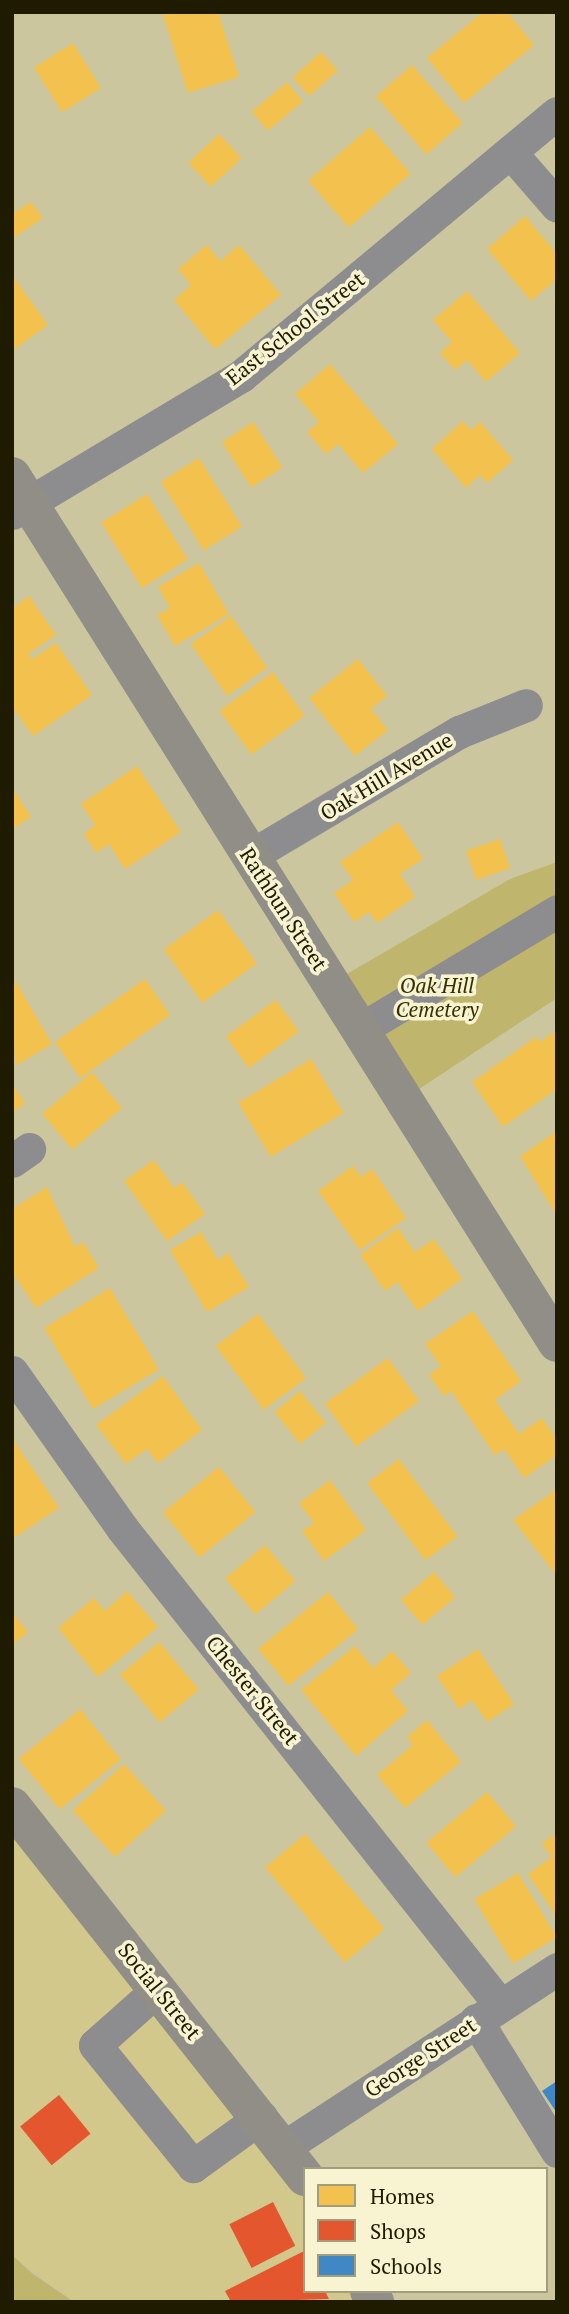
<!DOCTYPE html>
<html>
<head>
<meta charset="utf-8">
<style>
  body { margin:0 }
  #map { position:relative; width:569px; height:2314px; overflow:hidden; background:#ccc69f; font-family:"PT Serif",serif }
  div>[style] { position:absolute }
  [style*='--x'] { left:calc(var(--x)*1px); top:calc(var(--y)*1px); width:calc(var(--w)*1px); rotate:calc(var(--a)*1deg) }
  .built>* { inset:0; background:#d2c88b }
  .green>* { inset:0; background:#c0b56c }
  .homes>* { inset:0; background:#f2c14e; transform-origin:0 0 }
  .shops>* { inset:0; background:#e4572e; transform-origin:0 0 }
  .schools>* { inset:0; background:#3f88c5 }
  .minor>* { height:33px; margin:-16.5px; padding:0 16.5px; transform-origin:16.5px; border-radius:16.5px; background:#8d8d90 }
  .major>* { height:38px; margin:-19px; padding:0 19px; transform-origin:19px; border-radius:19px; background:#908e86 }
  span { translate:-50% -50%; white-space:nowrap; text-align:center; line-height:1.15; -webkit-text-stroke:7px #f8f4d1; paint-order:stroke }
  .street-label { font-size:21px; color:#1f1b00 }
  .park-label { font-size:21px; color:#362f00; font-style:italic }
  .frame { position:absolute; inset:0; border:14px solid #1f1b00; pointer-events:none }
  .legend { position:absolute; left:303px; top:2167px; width:245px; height:126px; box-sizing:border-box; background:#f8f4d1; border:2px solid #a19d7d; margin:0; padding:9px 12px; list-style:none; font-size:21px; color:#1f1b00 }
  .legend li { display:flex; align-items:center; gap:14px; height:35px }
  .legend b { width:35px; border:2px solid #a19d7d }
</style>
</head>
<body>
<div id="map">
  <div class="built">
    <i style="clip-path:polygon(12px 1812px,305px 2176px,305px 2291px,370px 2291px,376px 2302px,74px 2302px,12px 2255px)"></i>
  </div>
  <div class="green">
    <i style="clip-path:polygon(557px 862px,557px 998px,413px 1093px,335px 981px,510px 879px)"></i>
    <i style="clip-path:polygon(12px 2255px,33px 2274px,74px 2302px,12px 2302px)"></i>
  </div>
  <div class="homes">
    <i style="clip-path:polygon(162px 12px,218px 12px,239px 77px,188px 93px)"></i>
    <i style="clip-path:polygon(483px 12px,507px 12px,534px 45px,464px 103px,427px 58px)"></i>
    <i style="left:73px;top:43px;width:53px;height:46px;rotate:58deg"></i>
    <i style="left:321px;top:52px;width:25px;height:38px;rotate:48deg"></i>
    <i style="left:412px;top:65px;width:77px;height:48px;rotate:49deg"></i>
    <i style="left:287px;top:82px;width:25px;height:46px;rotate:50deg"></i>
    <i style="left:370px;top:127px;width:62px;height:82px;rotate:49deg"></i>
    <i style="left:219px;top:134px;width:33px;height:42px;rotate:47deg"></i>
    <i style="clip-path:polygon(31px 202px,43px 218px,12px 239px,12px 214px)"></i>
    <i style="clip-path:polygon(525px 216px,557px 254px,557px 279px,531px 301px,487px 249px)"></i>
    <i style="clip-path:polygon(207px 245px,220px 261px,239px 245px,281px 295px,215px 349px,174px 300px,191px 285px,178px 269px)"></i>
    <i style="clip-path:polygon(12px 275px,48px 325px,12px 351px)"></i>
    <i style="clip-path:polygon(467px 291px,520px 353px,486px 382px,467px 360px,455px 370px,440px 353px,452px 342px,433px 320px)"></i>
    <i style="clip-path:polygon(330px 364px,398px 444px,363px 473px,338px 444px,326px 454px,307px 432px,319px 422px,295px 394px)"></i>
    <i style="clip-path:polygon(463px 421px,471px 430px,480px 422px,513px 460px,487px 483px,480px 475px,466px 488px,432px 449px)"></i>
    <i style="left:253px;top:422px;width:54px;height:37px;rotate:57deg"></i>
    <i style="left:199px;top:458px;width:81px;height:45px;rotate:58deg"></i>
    <i style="left:147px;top:494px;width:77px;height:54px;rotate:58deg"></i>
    <i style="clip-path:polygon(199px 563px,229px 614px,175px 646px,157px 615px,170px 608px,158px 587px)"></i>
    <i style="clip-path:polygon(29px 596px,56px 635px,28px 654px,32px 659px,56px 643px,92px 695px,33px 736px,12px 707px,12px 608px)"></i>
    <i style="left:231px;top:616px;width:63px;height:49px;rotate:55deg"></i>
    <i style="clip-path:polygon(358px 659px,387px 696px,371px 709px,388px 730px,355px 756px,309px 698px)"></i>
    <i style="left:273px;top:672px;width:54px;height:66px;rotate:54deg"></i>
    <i style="clip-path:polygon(137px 766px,181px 832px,125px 869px,109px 844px,96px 853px,84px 834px,95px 825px,81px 804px)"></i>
    <i style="clip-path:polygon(12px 788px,31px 817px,12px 829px)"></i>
    <i style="clip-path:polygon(398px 822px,423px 859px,400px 874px,415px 897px,377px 923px,369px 912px,354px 922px,334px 893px,353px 880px,340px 862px)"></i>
    <i style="left:500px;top:839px;width:31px;height:36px;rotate:71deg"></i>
    <i style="left:218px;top:910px;width:66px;height:67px;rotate:54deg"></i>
    <i style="left:145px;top:979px;width:44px;height:110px;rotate:55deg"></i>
    <i style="clip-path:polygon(16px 982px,52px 1044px,15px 1066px,12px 984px)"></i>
    <i style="left:276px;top:1000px;width:39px;height:62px;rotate:54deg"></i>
    <i style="clip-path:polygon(557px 1030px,557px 1089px,503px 1127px,472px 1082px,536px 1037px,540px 1042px)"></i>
    <i style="left:311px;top:1059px;width:63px;height:85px;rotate:59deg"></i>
    <i style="left:92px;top:1072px;width:47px;height:65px;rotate:50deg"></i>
    <i style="clip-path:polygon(12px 1084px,25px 1104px,12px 1112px)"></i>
    <i style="clip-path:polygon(557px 1131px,557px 1216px,520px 1156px)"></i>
    <i style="clip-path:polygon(154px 1160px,174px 1188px,182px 1182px,205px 1214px,167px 1241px,124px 1181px)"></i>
    <i style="clip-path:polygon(353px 1166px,361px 1177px,372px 1169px,406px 1218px,360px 1250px,318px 1191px)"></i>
    <i style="clip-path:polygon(47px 1187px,75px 1247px,83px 1242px,99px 1268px,36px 1308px,12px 1272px,12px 1209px)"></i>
    <i style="clip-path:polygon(398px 1228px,415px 1252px,434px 1239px,462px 1279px,418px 1311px,397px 1282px,385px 1291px,360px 1255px)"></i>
    <i style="clip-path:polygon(201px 1232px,218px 1260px,228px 1253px,249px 1287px,207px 1312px,170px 1250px)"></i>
    <i style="left:110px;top:1288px;width:95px;height:77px;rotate:59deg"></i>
    <i style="clip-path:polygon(473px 1311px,521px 1381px,495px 1400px,519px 1434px,542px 1418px,557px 1440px,557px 1455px,524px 1478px,504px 1449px,495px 1455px,451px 1391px,444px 1396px,429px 1375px,441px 1366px,425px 1344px)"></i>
    <i style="left:258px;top:1314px;width:80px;height:53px;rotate:53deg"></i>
    <i style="left:388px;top:1358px;width:53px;height:78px;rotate:54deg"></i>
    <i style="clip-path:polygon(163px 1376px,202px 1430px,158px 1463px,147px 1449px,126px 1464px,96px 1425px)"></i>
    <i style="left:300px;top:1391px;width:41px;height:33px;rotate:51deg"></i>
    <i style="clip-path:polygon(12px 1438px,59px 1508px,12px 1539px)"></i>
    <i style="left:399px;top:1459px;width:97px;height:40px;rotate:53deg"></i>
    <i style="left:219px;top:1467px;width:58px;height:72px;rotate:51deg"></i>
    <i style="clip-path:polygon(330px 1480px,366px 1530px,324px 1561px,302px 1531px,314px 1523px,299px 1503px)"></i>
    <i style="clip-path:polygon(557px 1489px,557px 1576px,513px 1520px)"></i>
    <i style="left:265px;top:1545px;width:47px;height:52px;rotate:50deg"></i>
    <i style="left:434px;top:1572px;width:33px;height:43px;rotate:50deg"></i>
    <i style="clip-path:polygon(127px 1591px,158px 1627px,98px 1677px,58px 1628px,94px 1598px,105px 1611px)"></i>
    <i style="left:328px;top:1592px;width:48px;height:90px;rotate:51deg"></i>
    <i style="clip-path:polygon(12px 1613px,28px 1632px,12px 1645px)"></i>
    <i style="left:159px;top:1642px;width:62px;height:51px;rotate:50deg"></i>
    <i style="clip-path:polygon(355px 1646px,373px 1668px,392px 1651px,411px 1673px,391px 1690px,408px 1711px,356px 1756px,301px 1690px)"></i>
    <i style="clip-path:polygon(478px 1649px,514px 1704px,487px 1722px,472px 1700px,459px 1709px,437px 1676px)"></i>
    <i style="left:80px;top:1709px;width:65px;height:79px;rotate:51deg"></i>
    <i style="clip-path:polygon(427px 1720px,461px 1762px,405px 1808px,377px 1775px,413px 1745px,407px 1737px)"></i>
    <i style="left:124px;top:1764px;width:63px;height:69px;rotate:48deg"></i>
    <i style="left:487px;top:1792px;width:45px;height:79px;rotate:50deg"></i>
    <i style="clip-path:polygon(557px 1833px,557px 1917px,528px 1874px,552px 1857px,542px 1843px)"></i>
    <i style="left:305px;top:1834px;width:124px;height:52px;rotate:50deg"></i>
    <i style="left:518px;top:1873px;width:75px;height:51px;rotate:59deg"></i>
  </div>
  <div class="shops">
    <i style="left:59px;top:2095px;width:50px;height:50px;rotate:51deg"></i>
    <i style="left:273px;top:2202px;width:49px;height:49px;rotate:63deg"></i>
    <i style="clip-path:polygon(304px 2251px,305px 2291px,325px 2291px,329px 2299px,231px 2302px,225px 2291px)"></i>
  </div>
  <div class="schools">
    <i style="clip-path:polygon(557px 2081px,557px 2113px,542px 2091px)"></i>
  </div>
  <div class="minor">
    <i style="--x:511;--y:153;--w:70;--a:49"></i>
    <i style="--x:12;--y:513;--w:267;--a:-30.9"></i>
    <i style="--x:241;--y:376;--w:411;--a:-39.8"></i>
    <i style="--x:250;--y:856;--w:243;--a:-30.7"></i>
    <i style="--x:459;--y:732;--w:72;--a:-21.9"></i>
    <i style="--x:361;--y:1029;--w:229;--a:-31"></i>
    <i style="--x:12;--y:1161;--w:21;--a:-35"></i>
    <i style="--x:12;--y:1372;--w:191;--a:54.8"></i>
    <i style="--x:122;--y:1528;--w:609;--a:51.6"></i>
    <i style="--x:158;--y:1989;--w:84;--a:138.4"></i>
    <i style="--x:95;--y:2045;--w:156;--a:51"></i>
    <i style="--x:193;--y:2166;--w:84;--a:-35.8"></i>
    <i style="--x:476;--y:2020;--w:154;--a:58.3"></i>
    <i style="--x:284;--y:2147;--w:326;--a:-33.1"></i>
  </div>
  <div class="major">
    <i style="--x:12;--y:476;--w:1024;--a:57.85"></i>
    <i style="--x:12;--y:1806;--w:473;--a:51.7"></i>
    <i style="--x:369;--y:2291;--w:13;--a:61"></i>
  </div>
  <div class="street-label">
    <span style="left:295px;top:328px;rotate:-38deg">East School Street</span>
    <span style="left:386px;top:776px;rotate:-31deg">Oak Hill Avenue</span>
    <span style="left:284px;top:909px;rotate:57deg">Rathbun Street</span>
    <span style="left:253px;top:1690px;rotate:51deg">Chester Street</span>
    <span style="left:160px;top:1991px;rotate:51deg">Social Street</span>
    <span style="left:420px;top:2057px;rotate:-33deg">George Street</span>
  </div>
  <div class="park-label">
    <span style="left:437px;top:997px">Oak Hill<br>Cemetery</span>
  </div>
  <div class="frame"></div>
  <ul class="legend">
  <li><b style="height:19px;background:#f2c14e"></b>Homes</li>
  <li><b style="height:19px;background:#e4572e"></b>Shops</li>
  <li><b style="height:19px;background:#3f88c5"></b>Schools</li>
  </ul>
</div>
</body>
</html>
